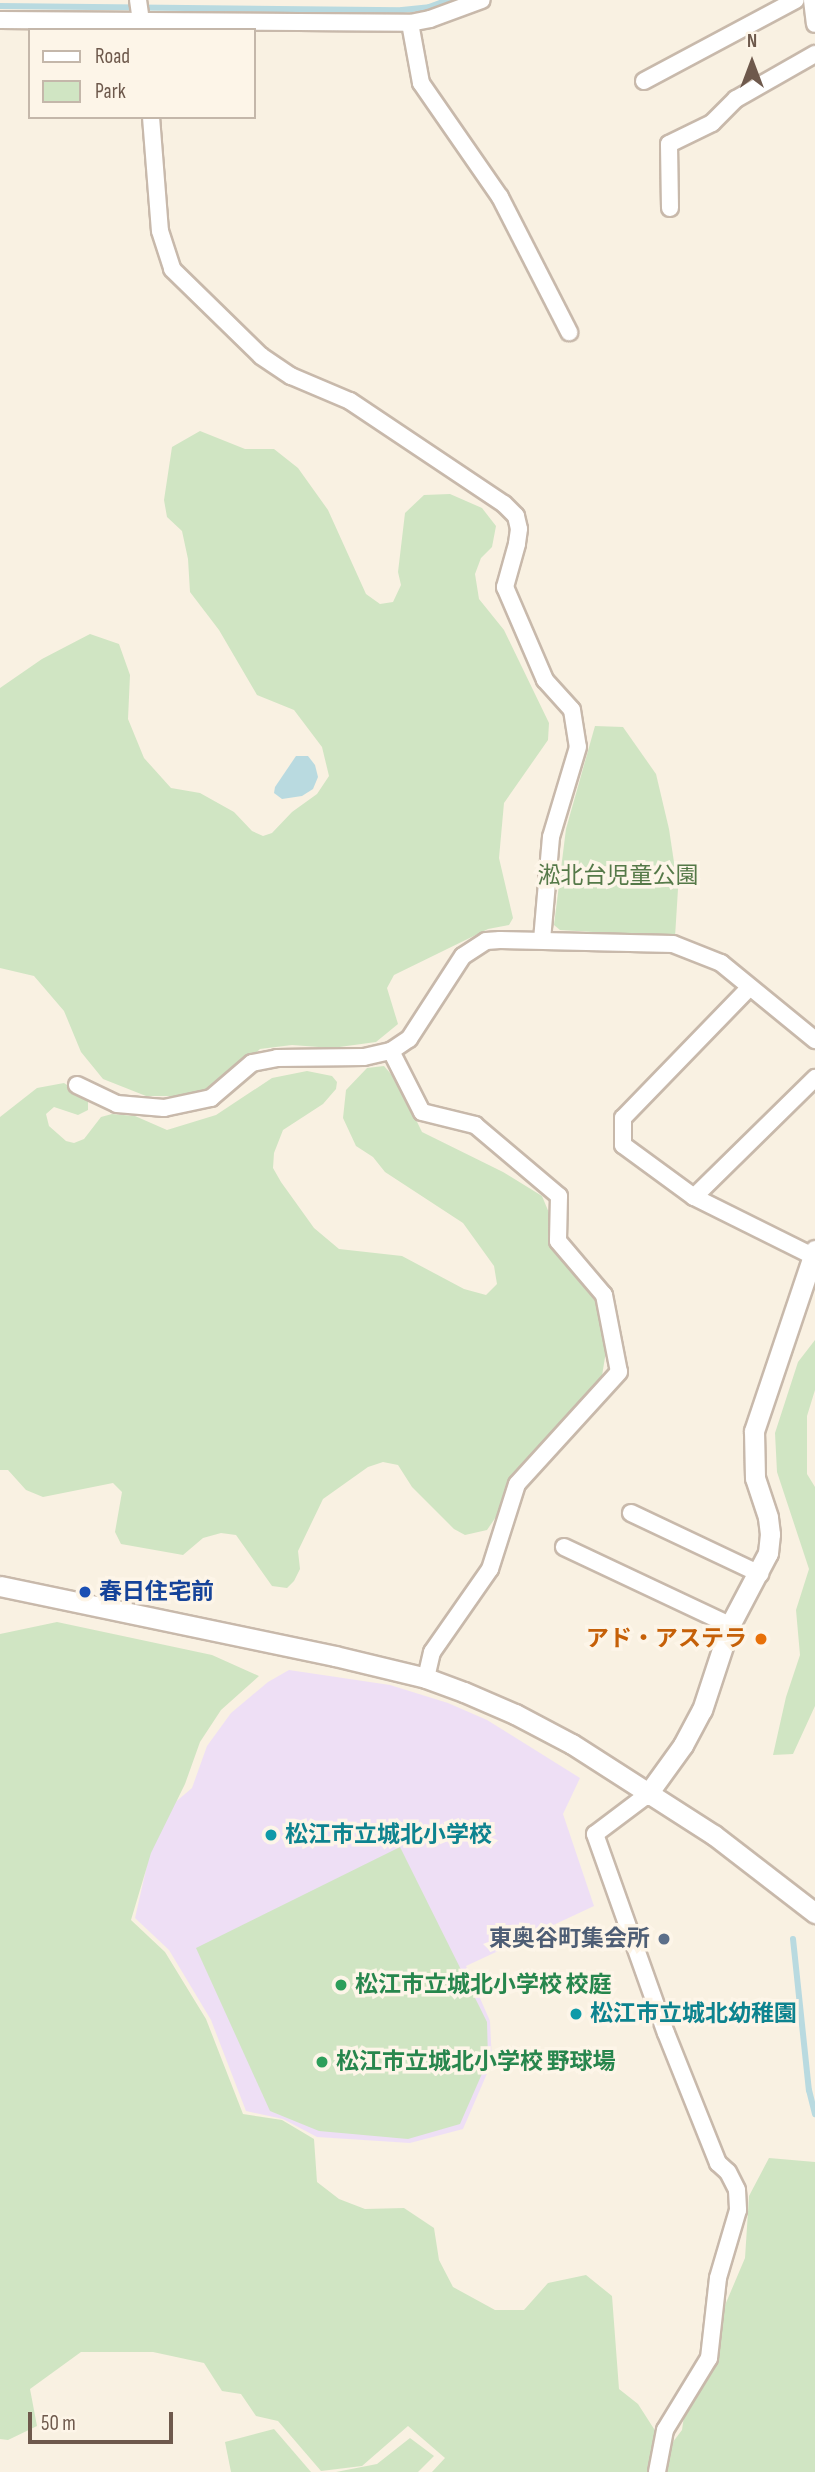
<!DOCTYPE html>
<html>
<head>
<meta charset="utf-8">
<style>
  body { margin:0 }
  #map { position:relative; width:815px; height:2472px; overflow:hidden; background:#f9f1e2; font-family:"Sofia Sans Condensed","Noto Sans JP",sans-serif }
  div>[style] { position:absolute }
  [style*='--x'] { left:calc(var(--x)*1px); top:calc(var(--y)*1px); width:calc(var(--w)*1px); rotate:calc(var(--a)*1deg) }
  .education>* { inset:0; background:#eedff5 }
  .green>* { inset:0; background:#d0e5c3 }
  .water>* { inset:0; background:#b9dae0 }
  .stream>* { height:6px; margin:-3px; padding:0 3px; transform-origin:3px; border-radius:3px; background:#b9dae0 }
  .roads { filter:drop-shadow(2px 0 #c8b9ab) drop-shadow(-2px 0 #c8b9ab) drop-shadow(0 2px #c8b9ab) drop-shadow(0 -2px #c8b9ab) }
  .minor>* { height:16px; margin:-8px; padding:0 8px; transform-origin:8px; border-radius:8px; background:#fff }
  .tertiary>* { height:19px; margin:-9.5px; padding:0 9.5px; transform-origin:9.5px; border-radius:9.5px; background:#fff }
  .dots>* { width:19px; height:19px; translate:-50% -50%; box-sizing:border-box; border:4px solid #fdf5e8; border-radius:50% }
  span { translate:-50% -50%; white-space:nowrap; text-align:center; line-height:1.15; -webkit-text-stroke:7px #fdf5e8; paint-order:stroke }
  .park-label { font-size:23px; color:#557948 }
  .transit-label { font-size:23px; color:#164399; font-weight:700 }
  .left { translate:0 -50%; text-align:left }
  .food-label { font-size:23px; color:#c56008; font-weight:700 }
  .right { translate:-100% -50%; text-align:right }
  .culture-label { font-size:23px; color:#0d838f; font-weight:700 }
  .service-label { font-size:23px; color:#4e5e75; font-weight:700 }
  .leisure-label { font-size:23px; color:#27864d; font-weight:700 }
  .legend { position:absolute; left:28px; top:28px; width:228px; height:91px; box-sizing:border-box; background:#fdf5e8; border:2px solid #c4b7aa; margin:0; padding:9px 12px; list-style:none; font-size:21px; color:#6e594c }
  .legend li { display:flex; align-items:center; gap:14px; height:35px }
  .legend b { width:35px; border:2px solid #c4b7aa }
  .north { position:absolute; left:717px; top:28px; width:70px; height:70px; -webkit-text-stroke:5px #fdf5e8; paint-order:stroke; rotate:0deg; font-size:19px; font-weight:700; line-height:28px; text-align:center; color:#6e594c }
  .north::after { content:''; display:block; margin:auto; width:24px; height:32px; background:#6e594c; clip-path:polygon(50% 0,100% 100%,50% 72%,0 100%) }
  .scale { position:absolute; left:28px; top:2412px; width:145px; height:32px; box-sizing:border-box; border:4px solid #6e594c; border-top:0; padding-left:9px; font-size:21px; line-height:24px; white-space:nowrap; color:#6e594c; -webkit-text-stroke:5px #fdf5e8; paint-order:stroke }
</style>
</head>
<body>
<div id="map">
  <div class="education">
    <i style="clip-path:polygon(289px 1670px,390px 1685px,448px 1703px,487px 1720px,580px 1778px,563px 1814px,594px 1906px,466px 1966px,490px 2021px,492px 2062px,463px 2129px,410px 2143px,317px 2137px,283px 2119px,246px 2111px,211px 2020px,169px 1950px,135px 1918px,158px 1817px,192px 1788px,207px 1746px,231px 1713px,268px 1682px)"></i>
  </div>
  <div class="green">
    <i style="clip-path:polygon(200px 431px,245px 449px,274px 449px,298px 468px,328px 510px,366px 594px,380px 604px,393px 602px,401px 585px,398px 572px,405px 513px,424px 495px,450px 494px,482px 508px,496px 526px,492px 547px,481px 558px,475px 574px,479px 599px,504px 630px,549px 723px,548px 740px,504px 803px,499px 858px,513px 918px,509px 925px,488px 929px,394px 975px,387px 988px,398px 1024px,376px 1042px,332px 1048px,292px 1045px,260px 1049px,229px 1077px,198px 1096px,146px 1096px,103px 1079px,81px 1052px,64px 1011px,34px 976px,0 968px,0 688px,42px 659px,90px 634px,119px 644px,130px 675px,128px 719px,144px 758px,171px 788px,200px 793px,234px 812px,252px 831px,263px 836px,272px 833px,292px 812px,317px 794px,329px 776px,322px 747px,294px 710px,257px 695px,219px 630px,190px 592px,188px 559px,182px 531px,167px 517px,164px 500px,172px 447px)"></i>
    <i style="clip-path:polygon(595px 726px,623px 727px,656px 774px,669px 829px,678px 889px,675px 937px,560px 930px,554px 925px,566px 829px)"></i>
    <i style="clip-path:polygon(384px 1066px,397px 1081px,422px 1132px,503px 1172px,542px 1196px,552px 1220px,552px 1248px,591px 1290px,600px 1315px,606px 1351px,602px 1376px,511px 1477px,500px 1511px,487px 1530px,465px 1535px,454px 1529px,412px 1487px,398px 1465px,383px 1462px,368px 1467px,323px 1499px,298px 1551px,300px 1569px,294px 1581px,287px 1588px,272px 1586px,236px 1535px,221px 1533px,203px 1538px,183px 1555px,121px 1544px,115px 1532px,122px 1492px,113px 1483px,43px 1497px,26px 1490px,8px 1470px,0 1470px,0 1117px,37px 1088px,64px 1083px,88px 1099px,88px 1110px,78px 1115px,54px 1107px,46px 1114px,49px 1126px,66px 1141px,74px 1143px,84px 1139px,101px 1117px,112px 1114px,135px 1116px,167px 1130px,216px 1115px,272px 1078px,307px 1071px,332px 1076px,337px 1082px,336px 1089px,323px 1104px,283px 1130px,274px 1153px,273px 1168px,281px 1182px,314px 1228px,339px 1249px,402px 1256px,464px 1289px,486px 1295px,497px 1284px,494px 1266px,463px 1223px,385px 1172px,373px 1157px,356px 1146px,343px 1118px,346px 1090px,367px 1068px)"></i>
    <i style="clip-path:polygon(815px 1340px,815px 1390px,807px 1416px,807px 1474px,815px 1487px,815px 1706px,793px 1754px,773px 1755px,786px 1697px,800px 1655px,796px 1610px,809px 1569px,777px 1472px,775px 1433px,798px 1362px)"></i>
    <i style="clip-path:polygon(57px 1622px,212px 1655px,259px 1676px,221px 1710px,200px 1742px,185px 1784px,151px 1853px,131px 1920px,165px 1952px,206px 2019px,243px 2114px,282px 2120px,314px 2139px,317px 2182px,339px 2199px,365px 2209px,404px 2208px,434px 2228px,439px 2260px,453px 2287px,495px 2310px,524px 2310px,548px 2283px,586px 2275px,612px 2296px,619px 2389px,638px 2404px,656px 2432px,663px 2455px,682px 2430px,687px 2395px,745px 2258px,749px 2196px,769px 2158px,815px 2162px,815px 2472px,432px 2472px,445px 2458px,408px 2426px,362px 2466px,321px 2471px,278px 2421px,256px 2416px,241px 2394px,222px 2391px,204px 2363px,153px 2352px,81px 2352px,30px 2389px,37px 2426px,8px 2440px,0 2439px,0 1634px)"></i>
    <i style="clip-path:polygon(400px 1847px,487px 2022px,488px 2060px,460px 2124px,408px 2139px,319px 2131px,270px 2111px,196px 1948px)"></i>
    <i style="clip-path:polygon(274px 2429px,311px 2472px,231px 2472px,225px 2442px)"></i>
    <i style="clip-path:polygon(410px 2438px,434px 2456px,418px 2472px,336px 2472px,377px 2464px)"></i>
  </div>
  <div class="water">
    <i style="clip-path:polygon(296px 756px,308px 756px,315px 765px,318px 777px,313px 789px,302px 796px,282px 799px,274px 793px,275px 787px)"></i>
  </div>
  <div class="stream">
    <i style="--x:0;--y:6;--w:402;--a:0.6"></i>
    <i style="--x:402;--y:10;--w:27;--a:-6"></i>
    <i style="--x:429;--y:7;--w:20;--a:-20"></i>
    <i style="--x:793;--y:1939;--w:152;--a:84"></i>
    <i style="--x:809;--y:2090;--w:25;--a:76"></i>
  </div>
  <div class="roads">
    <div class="minor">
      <i style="--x:138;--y:0;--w:30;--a:82"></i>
      <i style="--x:812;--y:0;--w:24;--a:83"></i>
      <i style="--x:0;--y:20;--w:410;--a:0.4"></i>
      <i style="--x:410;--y:23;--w:20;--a:-11"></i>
      <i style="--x:430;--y:19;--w:55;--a:-20.1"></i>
      <i style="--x:410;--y:23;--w:61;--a:79.6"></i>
      <i style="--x:421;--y:83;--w:139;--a:55.3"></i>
      <i style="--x:500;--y:197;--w:152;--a:62.9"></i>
      <i style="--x:644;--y:81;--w:172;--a:-28.1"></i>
      <i style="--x:151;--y:117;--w:114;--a:85.5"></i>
      <i style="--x:160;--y:231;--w:40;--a:72"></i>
      <i style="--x:172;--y:269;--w:124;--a:44.3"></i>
      <i style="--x:261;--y:356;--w:36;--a:34"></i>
      <i style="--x:291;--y:376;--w:64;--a:23"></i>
      <i style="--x:350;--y:401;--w:185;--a:33.8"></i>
      <i style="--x:504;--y:504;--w:17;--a:45"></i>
      <i style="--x:516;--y:516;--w:13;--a:77"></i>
      <i style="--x:519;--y:529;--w:15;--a:98"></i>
      <i style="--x:517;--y:544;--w:45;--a:105.6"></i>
      <i style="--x:505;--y:587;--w:101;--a:66.7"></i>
      <i style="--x:545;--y:680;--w:40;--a:48"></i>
      <i style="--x:572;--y:710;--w:37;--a:81"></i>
      <i style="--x:578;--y:747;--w:94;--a:106.7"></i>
      <i style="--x:551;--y:837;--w:102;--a:95"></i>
      <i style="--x:670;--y:208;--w:64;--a:-90.9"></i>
      <i style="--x:669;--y:144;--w:48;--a:-26"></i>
      <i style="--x:712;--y:123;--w:34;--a:-45"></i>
      <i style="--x:736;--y:99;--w:91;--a:-29.7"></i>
      <i style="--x:749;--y:988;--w:181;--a:134.1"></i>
      <i style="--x:623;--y:1118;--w:27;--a:90"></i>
      <i style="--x:623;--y:1145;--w:88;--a:36.2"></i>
      <i style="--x:694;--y:1197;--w:131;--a:26.4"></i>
      <i style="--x:391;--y:1051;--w:68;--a:63.1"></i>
      <i style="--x:422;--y:1112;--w:55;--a:13.8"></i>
      <i style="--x:475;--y:1125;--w:110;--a:40.2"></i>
      <i style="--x:559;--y:1196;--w:45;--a:91.3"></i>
      <i style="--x:558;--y:1241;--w:71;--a:49.6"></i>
      <i style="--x:604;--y:1295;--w:78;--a:79"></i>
      <i style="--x:619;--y:1372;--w:151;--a:132.3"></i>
      <i style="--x:517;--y:1484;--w:89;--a:107.6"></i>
      <i style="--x:490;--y:1569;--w:101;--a:124.9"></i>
      <i style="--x:432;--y:1652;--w:27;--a:103"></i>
      <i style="--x:77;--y:1085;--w:44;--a:25.4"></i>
      <i style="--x:117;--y:1104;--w:47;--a:4.9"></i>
      <i style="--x:164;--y:1108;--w:48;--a:-12"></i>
      <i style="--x:211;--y:1098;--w:54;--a:-40.5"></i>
      <i style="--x:252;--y:1063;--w:25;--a:-11"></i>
      <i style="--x:277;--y:1058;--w:87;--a:-0.7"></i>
      <i style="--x:364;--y:1057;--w:28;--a:-13"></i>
      <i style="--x:391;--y:1051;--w:22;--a:-34"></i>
      <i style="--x:409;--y:1039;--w:99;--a:-57"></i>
      <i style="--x:463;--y:956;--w:27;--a:-33"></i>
      <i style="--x:486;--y:941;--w:14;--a:-4"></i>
      <i style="--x:500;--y:940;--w:173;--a:1.3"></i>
      <i style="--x:673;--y:944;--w:52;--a:21.6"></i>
      <i style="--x:721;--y:963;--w:122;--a:39.3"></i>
      <i style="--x:694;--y:1197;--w:170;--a:-44.5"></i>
      <i style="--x:631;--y:1513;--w:143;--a:25.3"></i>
      <i style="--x:564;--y:1547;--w:183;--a:25.2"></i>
      <i style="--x:647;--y:1795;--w:65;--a:143.1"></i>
      <i style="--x:595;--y:1834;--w:211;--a:70.4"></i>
      <i style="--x:666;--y:2033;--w:140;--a:68.2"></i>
      <i style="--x:718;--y:2163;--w:13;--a:42"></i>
      <i style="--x:728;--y:2172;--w:20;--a:63"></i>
      <i style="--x:737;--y:2190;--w:20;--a:87"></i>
      <i style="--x:738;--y:2210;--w:71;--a:106.4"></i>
      <i style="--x:718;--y:2278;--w:81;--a:96.4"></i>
      <i style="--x:709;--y:2358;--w:84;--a:121.4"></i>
      <i style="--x:665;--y:2430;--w:43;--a:100.8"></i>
    </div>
    <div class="tertiary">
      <i style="--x:0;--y:1586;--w:342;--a:11.8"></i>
      <i style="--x:335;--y:1656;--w:94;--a:13.6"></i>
      <i style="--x:426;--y:1678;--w:40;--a:20.2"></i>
      <i style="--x:464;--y:1692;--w:56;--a:23.3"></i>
      <i style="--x:515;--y:1714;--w:64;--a:27.8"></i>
      <i style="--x:572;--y:1744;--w:169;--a:32.7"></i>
      <i style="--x:714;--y:1835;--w:128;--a:37.7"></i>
      <i style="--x:647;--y:1795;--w:62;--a:-54.2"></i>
      <i style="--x:683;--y:1745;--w:40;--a:-62"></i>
      <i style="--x:702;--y:1710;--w:89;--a:-71.8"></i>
      <i style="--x:730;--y:1625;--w:81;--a:-62.2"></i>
      <i style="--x:768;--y:1553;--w:19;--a:-84"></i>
      <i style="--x:770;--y:1534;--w:17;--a:-97"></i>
      <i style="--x:768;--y:1517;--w:41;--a:-108.4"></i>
      <i style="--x:755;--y:1478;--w:47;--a:-91.2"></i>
      <i style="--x:754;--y:1431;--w:191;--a:-71.4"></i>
    </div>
  </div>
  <div class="dots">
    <i style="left:85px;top:1592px;background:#1a4fb4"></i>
    <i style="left:761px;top:1639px;background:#e8710a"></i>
    <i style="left:271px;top:1835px;background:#0f9aa8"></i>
    <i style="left:664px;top:1939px;background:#5c6f8a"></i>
    <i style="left:341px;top:1985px;background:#2e9e5b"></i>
    <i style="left:576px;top:2014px;background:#0f9aa8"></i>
    <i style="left:322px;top:2062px;background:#2e9e5b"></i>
  </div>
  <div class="park-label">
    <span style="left:618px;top:876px">淞北台児童公園</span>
  </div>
  <div class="transit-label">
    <span class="left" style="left:99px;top:1592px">春日住宅前</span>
  </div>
  <div class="food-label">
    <span class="right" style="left:747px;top:1639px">アド・アステラ</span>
  </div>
  <div class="culture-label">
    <span class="left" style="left:285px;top:1835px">松江市立城北小学校</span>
    <span class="left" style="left:590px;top:2014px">松江市立城北幼稚園</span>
  </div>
  <div class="service-label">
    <span class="right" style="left:650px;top:1939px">東奥谷町集会所</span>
  </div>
  <div class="leisure-label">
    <span class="left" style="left:355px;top:1985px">松江市立城北小学校 校庭</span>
    <span class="left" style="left:336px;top:2062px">松江市立城北小学校 野球場</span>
  </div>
  <ul class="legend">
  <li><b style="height:9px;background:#fff"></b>Road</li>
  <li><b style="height:19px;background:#d0e5c3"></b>Park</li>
  </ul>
  <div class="north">N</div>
  <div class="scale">50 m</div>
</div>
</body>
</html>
